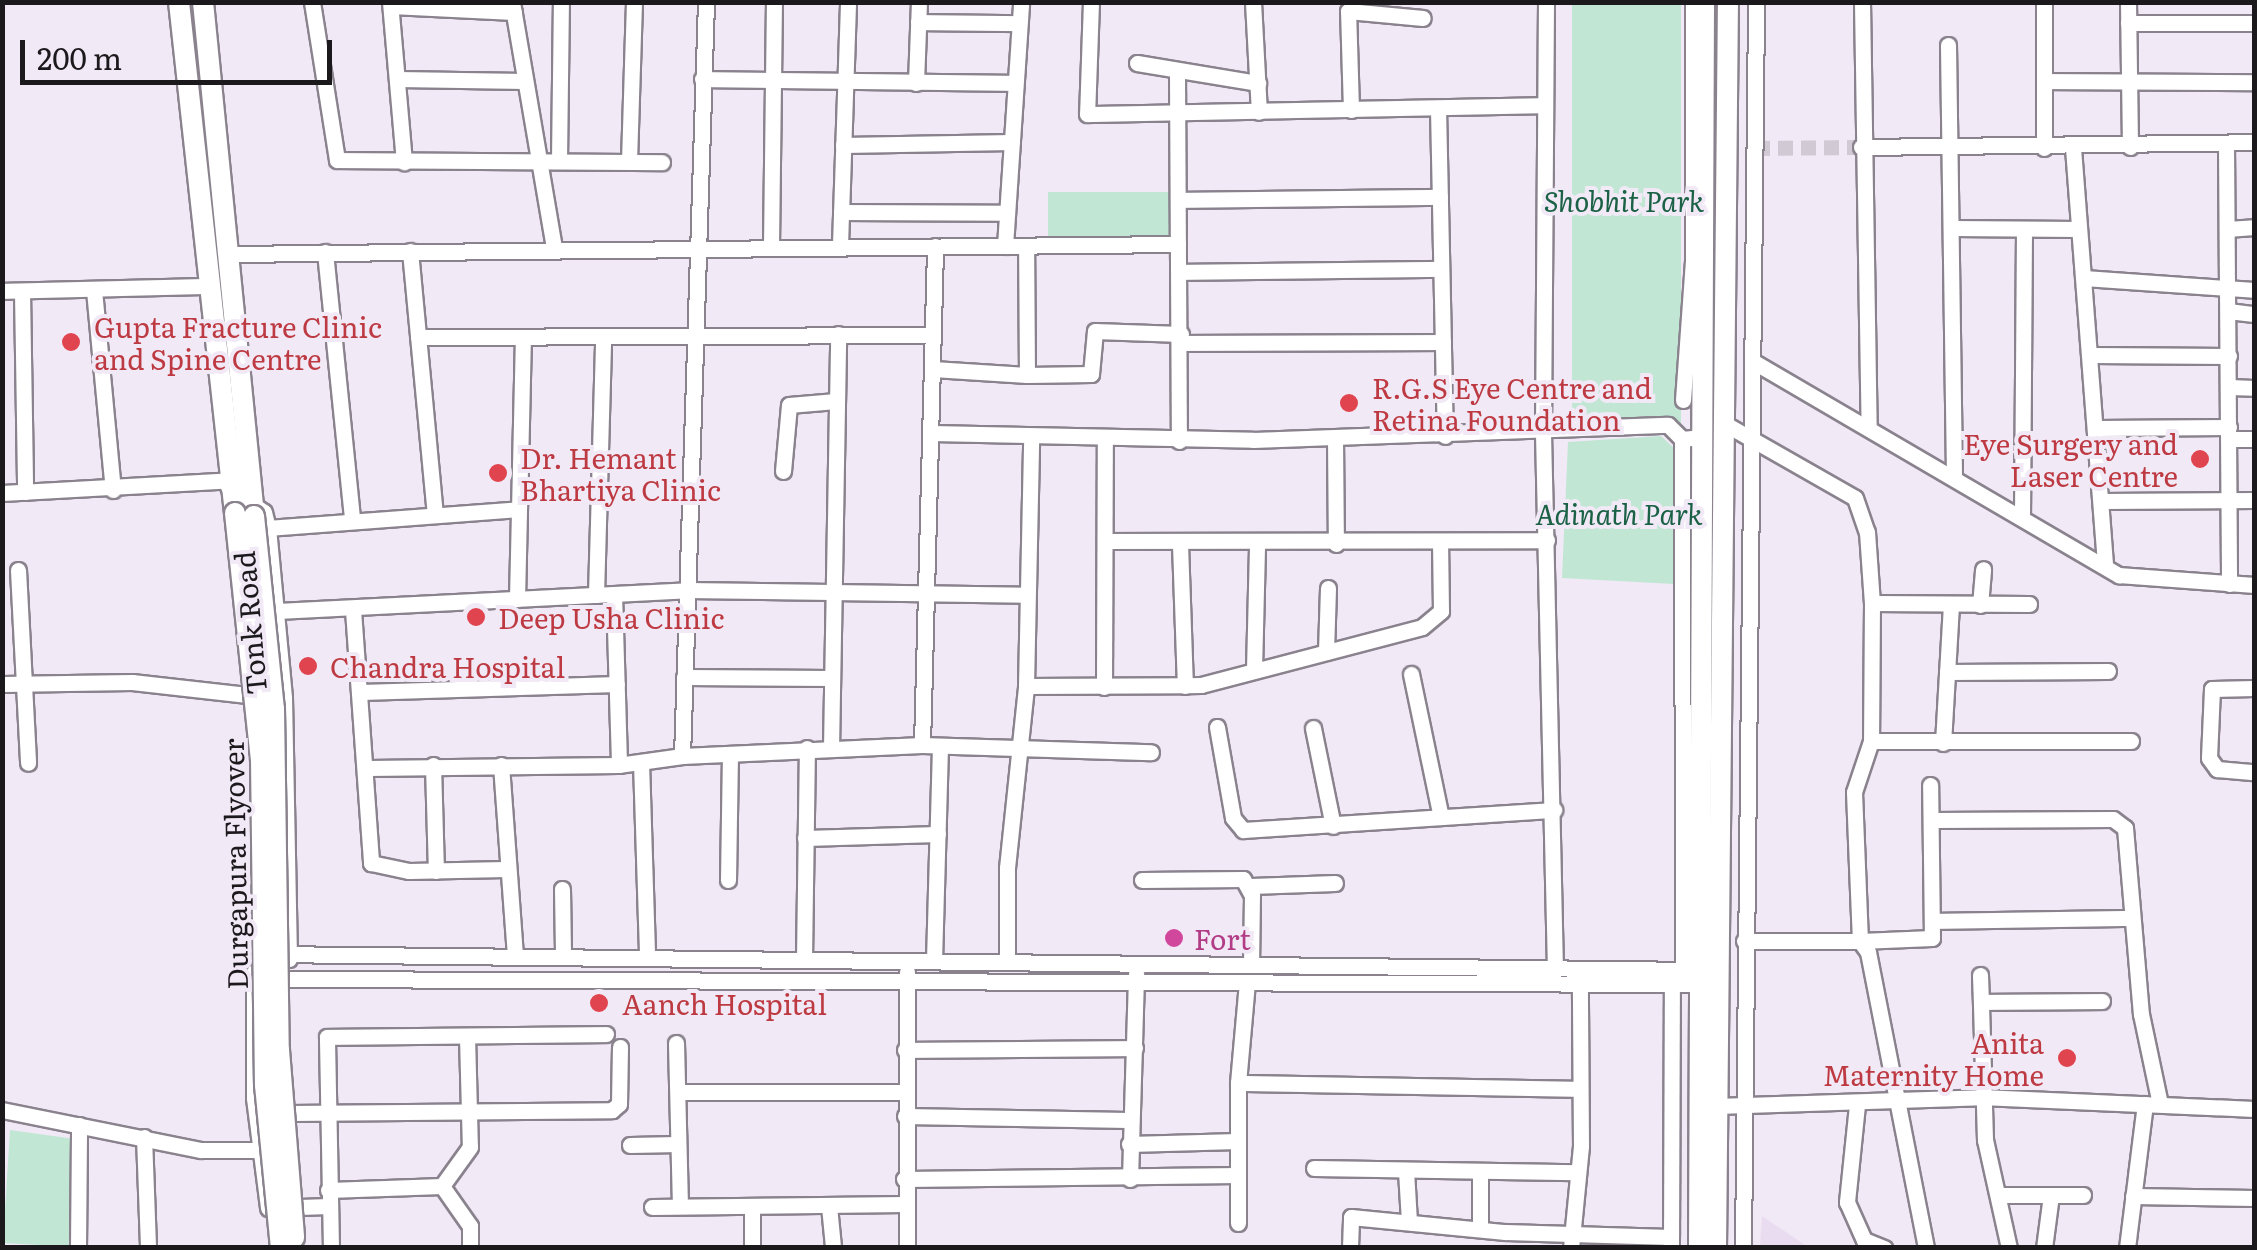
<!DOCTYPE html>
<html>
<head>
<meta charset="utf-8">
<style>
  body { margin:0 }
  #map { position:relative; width:2257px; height:1250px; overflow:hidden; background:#f1e9f6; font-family:Literata,serif }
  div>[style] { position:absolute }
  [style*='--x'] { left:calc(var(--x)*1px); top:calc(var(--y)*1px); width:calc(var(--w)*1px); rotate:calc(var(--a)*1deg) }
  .built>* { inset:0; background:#e9dcf0 }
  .green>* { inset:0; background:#c1e7d4; transform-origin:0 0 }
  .minor-tunnel>* { height:15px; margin-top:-7.5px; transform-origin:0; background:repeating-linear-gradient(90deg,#d1cad5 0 15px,transparent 0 23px) }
  .roads { filter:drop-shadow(2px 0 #8a838e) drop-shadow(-2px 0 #8a838e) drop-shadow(0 2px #8a838e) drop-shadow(0 -2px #8a838e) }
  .minor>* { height:15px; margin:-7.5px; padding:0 7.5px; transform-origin:7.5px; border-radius:7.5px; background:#fff }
  .major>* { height:20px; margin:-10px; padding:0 10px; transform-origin:10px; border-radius:10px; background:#fff }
  .bridges { filter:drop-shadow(2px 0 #8a838e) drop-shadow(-2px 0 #8a838e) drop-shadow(0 2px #8a838e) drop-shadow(0 -2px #8a838e) }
  .major-bridge>* { height:20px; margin:-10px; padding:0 10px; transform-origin:10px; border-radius:10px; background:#fff }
  .dots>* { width:28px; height:28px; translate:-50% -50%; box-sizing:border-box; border:5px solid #f1e9f6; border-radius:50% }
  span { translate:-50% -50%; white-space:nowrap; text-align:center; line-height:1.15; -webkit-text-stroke:8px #f1e9f6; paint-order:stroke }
  .park-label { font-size:28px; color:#1a6146; font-style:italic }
  .health-label { font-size:28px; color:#be3a42 }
  .left { translate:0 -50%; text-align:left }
  .right { translate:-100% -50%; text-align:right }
  .street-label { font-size:28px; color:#1c191d }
  .hotel-label { font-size:28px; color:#b23c85 }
  .frame { position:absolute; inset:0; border:5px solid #1c191d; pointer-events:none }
  .scale { position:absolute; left:20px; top:40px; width:312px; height:45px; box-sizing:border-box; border:5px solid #1c191d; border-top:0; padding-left:12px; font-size:30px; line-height:35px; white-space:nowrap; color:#1c191d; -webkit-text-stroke:8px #f1e9f6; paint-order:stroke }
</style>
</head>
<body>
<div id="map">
  <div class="built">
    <i style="clip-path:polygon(1762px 1216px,1808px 1247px,1760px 1247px)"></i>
  </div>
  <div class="green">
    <i style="left:1572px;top:3px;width:109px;height:421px"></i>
    <i style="left:1048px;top:192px;width:130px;height:54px"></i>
    <i style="clip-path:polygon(1661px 436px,1674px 448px,1674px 584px,1562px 578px,1568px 442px)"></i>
    <i style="clip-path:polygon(10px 1130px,75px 1139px,76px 1247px,3px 1243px)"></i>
  </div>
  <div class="minor-tunnel">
    <i style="--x:1755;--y:148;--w:106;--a:-0.5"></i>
  </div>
  <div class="roads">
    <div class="minor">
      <i style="--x:312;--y:2;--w:160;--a:81"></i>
      <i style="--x:337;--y:160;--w:325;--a:0.4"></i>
      <i style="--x:390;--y:2;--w:161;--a:85"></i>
      <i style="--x:512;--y:2;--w:250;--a:80.3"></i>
      <i style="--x:706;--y:2;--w:754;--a:91.82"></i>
      <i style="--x:682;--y:756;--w:240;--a:-2.6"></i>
      <i style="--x:922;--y:745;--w:229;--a:1.8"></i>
      <i style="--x:1091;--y:2;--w:112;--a:92"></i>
      <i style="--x:1087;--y:114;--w:457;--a:-1.1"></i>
      <i style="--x:1253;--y:2;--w:110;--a:86.9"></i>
      <i style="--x:1546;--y:2;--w:431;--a:90.4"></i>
      <i style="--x:1543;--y:433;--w:535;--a:88.72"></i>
      <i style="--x:1862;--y:2;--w:423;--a:89.1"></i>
      <i style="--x:2128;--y:2;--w:145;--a:89.2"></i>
      <i style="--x:391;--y:6;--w:123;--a:2.8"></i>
      <i style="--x:918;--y:22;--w:101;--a:0.6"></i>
      <i style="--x:2128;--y:23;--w:126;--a:0"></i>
      <i style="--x:1948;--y:45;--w:431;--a:89.2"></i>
      <i style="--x:1137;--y:63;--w:123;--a:9.4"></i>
      <i style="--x:1177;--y:73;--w:368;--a:89.7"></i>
      <i style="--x:397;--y:79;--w:128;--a:0.9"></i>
      <i style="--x:702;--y:79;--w:313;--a:0.7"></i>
      <i style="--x:2044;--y:81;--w:210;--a:0.3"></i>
      <i style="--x:916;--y:83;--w:81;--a:-87.9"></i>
      <i style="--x:1438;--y:108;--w:328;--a:88.8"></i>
      <i style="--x:1351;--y:110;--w:99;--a:-91.7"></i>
      <i style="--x:1348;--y:11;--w:75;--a:5.3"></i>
      <i style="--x:2226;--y:144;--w:440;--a:89.6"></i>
      <i style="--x:843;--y:145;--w:169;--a:-1"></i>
      <i style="--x:1861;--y:147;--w:393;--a:-0.7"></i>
      <i style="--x:2044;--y:148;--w:146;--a:-90"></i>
      <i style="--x:2073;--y:148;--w:419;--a:85.6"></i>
      <i style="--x:559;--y:161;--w:159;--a:-89.3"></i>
      <i style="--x:629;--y:161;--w:159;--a:-88.2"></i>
      <i style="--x:1178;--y:200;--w:262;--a:-0.7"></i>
      <i style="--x:841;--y:212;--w:166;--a:0.3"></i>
      <i style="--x:1952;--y:228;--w:126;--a:0.5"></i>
      <i style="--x:2227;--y:229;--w:27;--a:-4"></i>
      <i style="--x:771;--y:245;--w:243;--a:-89.3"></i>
      <i style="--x:840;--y:245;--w:243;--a:-88.1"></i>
      <i style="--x:1005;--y:246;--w:245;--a:-86.2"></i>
      <i style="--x:410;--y:251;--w:264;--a:84.6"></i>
      <i style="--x:325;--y:252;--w:269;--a:84.2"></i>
      <i style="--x:226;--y:254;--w:952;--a:-0.6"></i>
      <i style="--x:1179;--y:272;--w:262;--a:-0.7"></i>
      <i style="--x:2084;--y:278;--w:170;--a:4"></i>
      <i style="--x:94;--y:290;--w:201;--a:84.6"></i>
      <i style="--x:2;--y:291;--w:205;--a:-1.4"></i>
      <i style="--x:22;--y:291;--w:201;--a:89.1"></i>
      <i style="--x:2228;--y:311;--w:26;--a:7"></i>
      <i style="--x:418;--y:337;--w:515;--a:-0.22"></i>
      <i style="--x:1181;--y:343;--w:262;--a:-0.2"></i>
      <i style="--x:2092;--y:355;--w:137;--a:0.4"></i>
      <i style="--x:1754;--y:362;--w:423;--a:30.3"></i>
      <i style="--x:2119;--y:575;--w:135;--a:4.2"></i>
      <i style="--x:933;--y:369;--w:94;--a:3.7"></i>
      <i style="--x:1027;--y:375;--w:129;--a:-90.4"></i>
      <i style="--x:1027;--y:375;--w:64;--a:-0.9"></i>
      <i style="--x:1091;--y:374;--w:43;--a:-84.7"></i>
      <i style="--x:1095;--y:331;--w:86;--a:2"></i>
      <i style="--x:2229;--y:387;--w:25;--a:2"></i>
      <i style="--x:1683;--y:400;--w:138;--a:-85.9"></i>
      <i style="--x:1693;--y:262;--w:260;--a:-90"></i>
      <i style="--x:1727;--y:425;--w:147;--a:29.7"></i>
      <i style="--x:1855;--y:498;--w:36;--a:71"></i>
      <i style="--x:1867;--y:532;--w:71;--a:86"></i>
      <i style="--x:1872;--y:603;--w:138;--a:90.4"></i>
      <i style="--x:1871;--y:741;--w:54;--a:108.4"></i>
      <i style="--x:1854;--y:792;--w:149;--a:87.7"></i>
      <i style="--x:1860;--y:941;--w:116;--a:180"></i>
      <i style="--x:2097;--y:428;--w:132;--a:-0.4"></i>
      <i style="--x:932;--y:433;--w:321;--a:1.2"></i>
      <i style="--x:1253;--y:440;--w:415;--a:-2.1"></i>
      <i style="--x:1668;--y:425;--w:20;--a:45"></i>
      <i style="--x:1682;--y:439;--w:18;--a:-6"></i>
      <i style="--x:1335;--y:438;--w:106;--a:89.5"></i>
      <i style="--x:1682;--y:439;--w:536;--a:89.89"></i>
      <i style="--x:2229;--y:439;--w:25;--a:0"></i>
      <i style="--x:783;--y:471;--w:66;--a:-84.8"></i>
      <i style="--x:789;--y:405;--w:47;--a:-4.9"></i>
      <i style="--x:2;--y:493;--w:229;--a:-3.2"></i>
      <i style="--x:231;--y:480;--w:7;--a:117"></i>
      <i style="--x:2102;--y:501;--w:152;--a:-0.4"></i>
      <i style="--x:252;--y:504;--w:14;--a:34"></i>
      <i style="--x:264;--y:512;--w:16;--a:76"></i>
      <i style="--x:268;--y:528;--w:171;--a:84.6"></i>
      <i style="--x:284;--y:698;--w:261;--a:88.9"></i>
      <i style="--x:2022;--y:517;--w:288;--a:-89.6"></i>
      <i style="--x:268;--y:528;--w:251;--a:-4.3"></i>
      <i style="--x:1106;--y:541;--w:441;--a:-0.1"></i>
      <i style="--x:1180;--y:544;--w:142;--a:88"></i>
      <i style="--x:18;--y:570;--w:193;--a:87"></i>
      <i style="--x:614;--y:594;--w:171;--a:88.3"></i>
      <i style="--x:596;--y:595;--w:257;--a:-88.4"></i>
      <i style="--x:517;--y:599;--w:261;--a:-88.7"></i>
      <i style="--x:1872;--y:603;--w:157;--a:0.4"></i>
      <i style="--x:1980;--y:605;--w:36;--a:-85"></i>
      <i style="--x:353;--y:610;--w:254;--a:85.9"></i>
      <i style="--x:371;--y:863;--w:39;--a:12"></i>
      <i style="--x:409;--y:871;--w:97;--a:-1.2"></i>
      <i style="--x:277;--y:611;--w:411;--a:-2.9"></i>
      <i style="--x:687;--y:590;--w:340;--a:0.8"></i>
      <i style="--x:1326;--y:652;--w:64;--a:-88.2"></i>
      <i style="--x:1254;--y:670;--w:125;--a:-88.6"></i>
      <i style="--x:1947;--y:672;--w:161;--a:-0.4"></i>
      <i style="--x:1411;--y:674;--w:146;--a:78.2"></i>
      <i style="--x:684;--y:677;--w:146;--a:0.4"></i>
      <i style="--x:2;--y:684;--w:130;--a:-0.9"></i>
      <i style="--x:132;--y:682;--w:116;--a:6.4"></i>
      <i style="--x:1026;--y:686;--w:175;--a:-0.3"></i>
      <i style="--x:1201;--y:685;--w:228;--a:-14.7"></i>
      <i style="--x:1422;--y:627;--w:25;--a:-40"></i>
      <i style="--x:1441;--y:611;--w:68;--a:-90.8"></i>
      <i style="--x:1104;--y:687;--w:247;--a:-89.8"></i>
      <i style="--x:2254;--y:688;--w:42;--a:178.6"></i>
      <i style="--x:2212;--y:689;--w:69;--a:92.5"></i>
      <i style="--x:2209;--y:758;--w:14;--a:54"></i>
      <i style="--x:2217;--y:769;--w:37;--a:5"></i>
      <i style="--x:361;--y:692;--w:256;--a:-1.8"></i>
      <i style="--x:1217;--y:727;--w:92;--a:80"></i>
      <i style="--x:1233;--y:818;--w:16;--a:50"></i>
      <i style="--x:1243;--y:830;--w:312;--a:-3.7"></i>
      <i style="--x:1313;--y:728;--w:100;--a:78.5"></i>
      <i style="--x:1871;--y:741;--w:260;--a:0"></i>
      <i style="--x:1943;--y:743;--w:137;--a:-86.7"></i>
      <i style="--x:922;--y:745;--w:499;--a:-88.5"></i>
      <i style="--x:831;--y:749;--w:415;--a:-89"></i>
      <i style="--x:641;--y:762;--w:195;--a:88.2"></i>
      <i style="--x:433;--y:765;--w:106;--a:88.4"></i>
      <i style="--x:501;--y:765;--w:192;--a:85.8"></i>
      <i style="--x:368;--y:768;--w:250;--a:-0.7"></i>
      <i style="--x:618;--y:765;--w:65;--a:-8"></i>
      <i style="--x:1933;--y:820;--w:180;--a:-0.3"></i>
      <i style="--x:2113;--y:819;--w:15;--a:37"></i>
      <i style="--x:2125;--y:828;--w:187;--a:85.1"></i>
      <i style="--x:2141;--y:1014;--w:92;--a:78.1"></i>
      <i style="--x:805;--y:838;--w:133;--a:-1.7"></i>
      <i style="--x:728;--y:880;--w:126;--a:-89.1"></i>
      <i style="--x:1142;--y:880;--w:101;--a:-0.6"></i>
      <i style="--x:1243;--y:879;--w:18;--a:61"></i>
      <i style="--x:1252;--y:895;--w:69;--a:90.8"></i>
      <i style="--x:1251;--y:886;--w:84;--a:-2"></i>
      <i style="--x:562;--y:889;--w:67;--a:89.1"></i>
      <i style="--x:1936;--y:921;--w:196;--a:-0.9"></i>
      <i style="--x:1860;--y:941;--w:14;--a:54"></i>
      <i style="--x:1868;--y:952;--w:302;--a:78.9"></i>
      <i style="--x:1860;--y:941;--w:72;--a:-2.4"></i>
      <i style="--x:1932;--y:938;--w:153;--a:-90.7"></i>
      <i style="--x:268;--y:954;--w:1442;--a:0.64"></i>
      <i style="--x:804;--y:959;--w:211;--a:-89.2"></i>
      <i style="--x:934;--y:961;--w:213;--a:-88.4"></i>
      <i style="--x:1007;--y:961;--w:93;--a:-90"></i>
      <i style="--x:1007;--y:868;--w:183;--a:-84"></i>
      <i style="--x:1026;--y:686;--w:249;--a:-88.8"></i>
      <i style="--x:254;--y:972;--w:126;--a:90"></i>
      <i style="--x:254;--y:1098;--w:111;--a:82.7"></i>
      <i style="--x:907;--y:972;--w:276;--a:90"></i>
      <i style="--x:1980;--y:975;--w:27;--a:88"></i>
      <i style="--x:268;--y:979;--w:1442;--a:0.2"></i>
      <i style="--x:467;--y:1036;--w:111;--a:88.5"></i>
      <i style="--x:470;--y:1147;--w:48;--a:125.7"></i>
      <i style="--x:442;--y:1186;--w:49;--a:55"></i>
      <i style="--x:470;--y:1226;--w:22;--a:90"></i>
      <i style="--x:676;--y:1043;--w:163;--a:88.6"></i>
      <i style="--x:905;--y:1050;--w:230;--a:-0.5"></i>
      <i style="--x:1238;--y:1083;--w:341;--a:1"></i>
      <i style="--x:678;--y:1092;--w:227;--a:0"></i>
      <i style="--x:1857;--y:1105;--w:98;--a:95.9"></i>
      <i style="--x:1847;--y:1202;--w:42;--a:65.9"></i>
      <i style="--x:1864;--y:1240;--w:22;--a:22"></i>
      <i style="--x:1716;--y:1106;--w:265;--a:-1.9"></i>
      <i style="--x:1981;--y:1097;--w:273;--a:2.5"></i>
      <i style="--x:2;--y:1110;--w:203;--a:11.4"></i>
      <i style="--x:201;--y:1150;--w:68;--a:0"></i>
      <i style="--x:290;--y:1113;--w:322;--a:-0.5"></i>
      <i style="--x:612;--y:1110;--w:9;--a:-41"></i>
      <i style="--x:619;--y:1104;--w:57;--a:-89"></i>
      <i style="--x:905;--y:1116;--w:223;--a:1"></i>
      <i style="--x:144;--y:1137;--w:111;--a:87.9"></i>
      <i style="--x:1129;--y:1144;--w:109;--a:-1.6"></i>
      <i style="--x:630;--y:1145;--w:48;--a:-1.2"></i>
      <i style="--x:1314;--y:1168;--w:263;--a:0.9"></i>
      <i style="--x:1406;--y:1171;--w:51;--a:86.6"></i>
      <i style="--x:1480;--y:1173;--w:56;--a:90"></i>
      <i style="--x:904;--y:1179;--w:334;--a:-0.7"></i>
      <i style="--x:1130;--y:1179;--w:206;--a:-88.3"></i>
      <i style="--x:328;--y:1190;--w:114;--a:-2"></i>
      <i style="--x:1998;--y:1195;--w:53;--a:0"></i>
      <i style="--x:2051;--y:1195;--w:53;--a:97.5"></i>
      <i style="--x:2051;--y:1195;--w:32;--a:0"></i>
      <i style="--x:2133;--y:1196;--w:121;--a:0.9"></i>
      <i style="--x:829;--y:1206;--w:41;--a:84.4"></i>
      <i style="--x:299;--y:1207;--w:30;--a:-2"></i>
      <i style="--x:652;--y:1207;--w:253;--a:-0.7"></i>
      <i style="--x:752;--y:1207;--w:41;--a:90"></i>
      <i style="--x:1238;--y:1223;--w:140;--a:-90"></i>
      <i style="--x:1238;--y:1083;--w:101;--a:-84.9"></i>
      <i style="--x:78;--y:1248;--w:123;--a:-89.5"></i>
      <i style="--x:331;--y:1248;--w:211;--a:-91.1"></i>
      <i style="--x:327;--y:1037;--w:279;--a:-0.6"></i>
      <i style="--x:1350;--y:1248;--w:31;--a:-88"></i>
      <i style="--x:1351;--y:1217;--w:155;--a:5.6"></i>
      <i style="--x:1505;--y:1232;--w:166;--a:1.7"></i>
      <i style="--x:1571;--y:1248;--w:102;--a:-84.4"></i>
      <i style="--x:1581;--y:1146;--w:162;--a:-90.4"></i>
      <i style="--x:1671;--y:1248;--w:264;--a:-89.8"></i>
      <i style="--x:1743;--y:1248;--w:1246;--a:-89.4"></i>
      <i style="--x:2009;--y:1248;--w:111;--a:-102.5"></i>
      <i style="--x:1985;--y:1140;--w:138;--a:-91.7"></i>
      <i style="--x:1981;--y:1002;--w:121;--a:-0.5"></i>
      <i style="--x:2127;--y:1248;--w:145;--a:-82.9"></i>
    </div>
    <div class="major">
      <i style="--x:179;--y:2;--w:514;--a:83.75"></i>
      <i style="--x:203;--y:2;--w:517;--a:84.33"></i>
      <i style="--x:1699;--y:1248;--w:1246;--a:-89.77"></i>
      <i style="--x:1716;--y:1248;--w:1246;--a:-89.45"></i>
    </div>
  </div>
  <div class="bridges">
    <div class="major-bridge">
      <i style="--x:235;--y:513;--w:247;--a:84"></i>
      <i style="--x:261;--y:759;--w:326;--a:89.3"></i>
      <i style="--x:265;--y:1085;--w:164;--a:84.4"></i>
      <i style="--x:254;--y:516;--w:194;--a:84.1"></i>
      <i style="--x:274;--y:709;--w:341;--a:89.2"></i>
      <i style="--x:279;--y:1050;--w:188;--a:85.4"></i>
    </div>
  </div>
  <div class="dots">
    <i style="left:71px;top:342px;background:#e0444e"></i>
    <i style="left:1349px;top:403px;background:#e0444e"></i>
    <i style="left:2200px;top:459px;background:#e0444e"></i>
    <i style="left:498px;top:473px;background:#e0444e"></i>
    <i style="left:476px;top:617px;background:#e0444e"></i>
    <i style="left:308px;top:666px;background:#e0444e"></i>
    <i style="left:1174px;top:938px;background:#d1479c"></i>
    <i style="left:599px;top:1003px;background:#e0444e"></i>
    <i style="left:2067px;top:1058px;background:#e0444e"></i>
  </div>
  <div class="park-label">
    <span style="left:1624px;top:200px">Shobhit Park</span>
    <span style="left:1619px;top:513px">Adinath Park</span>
  </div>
  <div class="health-label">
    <span class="left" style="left:94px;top:342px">Gupta Fracture Clinic<br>and Spine Centre</span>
    <span class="left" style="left:1372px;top:403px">R.G.S Eye Centre and<br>Retina Foundation</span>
    <span class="right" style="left:2178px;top:459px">Eye Surgery and<br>Laser Centre</span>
    <span class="left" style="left:520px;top:473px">Dr. Hemant<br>Bhartiya Clinic</span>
    <span class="left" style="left:498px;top:617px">Deep Usha Clinic</span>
    <span class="left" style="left:330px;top:666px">Chandra Hospital</span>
    <span class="left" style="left:622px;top:1003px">Aanch Hospital</span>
    <span class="right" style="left:2044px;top:1058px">Anita<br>Maternity Home</span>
  </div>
  <div class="street-label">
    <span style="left:249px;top:623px;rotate:-95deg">Tonk Road</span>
    <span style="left:234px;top:864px;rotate:-91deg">Durgapura Flyover</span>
  </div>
  <div class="hotel-label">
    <span class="left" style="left:1194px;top:938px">Fort</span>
  </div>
  <div class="frame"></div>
  <div class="scale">200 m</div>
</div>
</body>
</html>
